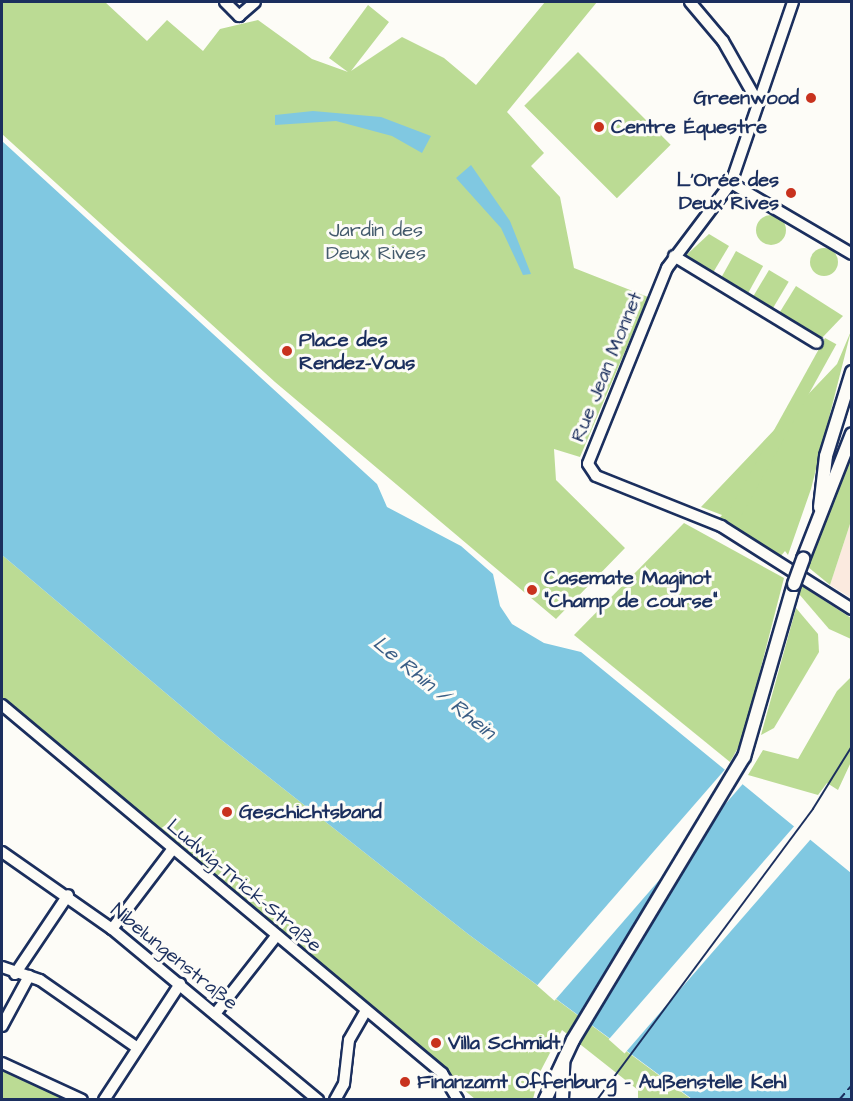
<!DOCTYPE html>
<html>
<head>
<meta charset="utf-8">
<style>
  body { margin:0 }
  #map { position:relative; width:853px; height:1101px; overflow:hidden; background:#fdfcf7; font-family:"Architects Daughter",sans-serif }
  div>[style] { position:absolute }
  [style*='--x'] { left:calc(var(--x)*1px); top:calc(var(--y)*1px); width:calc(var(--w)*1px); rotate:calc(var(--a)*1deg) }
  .built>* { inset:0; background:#fbeadf }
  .green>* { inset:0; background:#bbdb94; transform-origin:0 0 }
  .round { border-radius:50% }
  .water>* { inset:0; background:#80c8e1 }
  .pier>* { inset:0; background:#fdfcf7; transform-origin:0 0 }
  .roads { filter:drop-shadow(2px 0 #1b2f5e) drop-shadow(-2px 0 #1b2f5e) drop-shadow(0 2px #1b2f5e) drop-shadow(0 -2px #1b2f5e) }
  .minor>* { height:10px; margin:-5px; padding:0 5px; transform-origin:5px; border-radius:5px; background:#fdfcf7 }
  .major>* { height:12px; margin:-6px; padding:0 6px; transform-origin:6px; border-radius:6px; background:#fdfcf7 }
  .tram>* { height:1.5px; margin:-0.75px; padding:0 0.75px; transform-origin:0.75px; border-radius:0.75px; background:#1b2f5e }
  .rail>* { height:2px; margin-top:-1px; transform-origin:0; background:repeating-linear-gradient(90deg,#1b2f5e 0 9px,transparent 0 13.5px) }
  .bridges { filter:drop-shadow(2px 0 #1b2f5e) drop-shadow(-2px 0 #1b2f5e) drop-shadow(0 2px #1b2f5e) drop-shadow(0 -2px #1b2f5e) }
  .major-bridge>* { height:12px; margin:-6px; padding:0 6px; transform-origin:6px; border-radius:6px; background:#fdfcf7 }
  .dots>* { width:16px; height:16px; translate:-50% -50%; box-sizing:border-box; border:3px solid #fdfcf7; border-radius:50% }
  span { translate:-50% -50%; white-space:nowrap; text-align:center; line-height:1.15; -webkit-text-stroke:6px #fdfcf7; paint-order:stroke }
  .poi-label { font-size:20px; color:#1b2f5e; font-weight:700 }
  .right { translate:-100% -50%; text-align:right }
  .left { translate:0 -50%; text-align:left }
  .park-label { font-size:20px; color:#435a6c }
  .street-label { font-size:20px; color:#1b2f5e }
  .water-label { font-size:21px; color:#395d85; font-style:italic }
  .frame { position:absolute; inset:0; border:3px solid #1b2f5e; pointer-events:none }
</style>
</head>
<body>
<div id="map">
  <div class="built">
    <i style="clip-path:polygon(851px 521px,851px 598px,830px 585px)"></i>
  </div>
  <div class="green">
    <i style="clip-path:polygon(2px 2px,105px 2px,147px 41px,167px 20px,203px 51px,220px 29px,258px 20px,312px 59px,348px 72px,329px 58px,368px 5px,389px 22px,351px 71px,402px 37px,444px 58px,476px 85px,545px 2px,597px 2px,507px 112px,544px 153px,531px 166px,560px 197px,574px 268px,648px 297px,580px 457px,554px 449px,556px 480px,625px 548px,556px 619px,275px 382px,2px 134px)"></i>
    <i style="left:578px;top:52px;width:131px;height:76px;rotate:45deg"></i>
    <i class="round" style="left:756px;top:215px;width:30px;height:30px"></i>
    <i style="clip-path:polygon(709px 234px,729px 246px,711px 276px,682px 259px)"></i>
    <i class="round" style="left:810px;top:248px;width:28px;height:28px"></i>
    <i style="left:736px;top:251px;width:31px;height:34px;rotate:29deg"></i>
    <i style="left:769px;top:270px;width:23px;height:34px;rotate:31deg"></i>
    <i style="clip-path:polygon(796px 286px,843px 316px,820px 340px,778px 315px)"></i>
    <i style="clip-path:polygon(851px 331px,811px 489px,788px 555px,785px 551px,780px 557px,717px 521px,722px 515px,701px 507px,837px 364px)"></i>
    <i style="left:825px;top:338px;width:13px;height:219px;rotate:29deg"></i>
    <i style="clip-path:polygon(851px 456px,851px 521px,830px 585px,808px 567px)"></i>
    <i style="clip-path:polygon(684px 523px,784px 578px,742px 741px,730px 762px,574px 635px)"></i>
    <i style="clip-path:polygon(2px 555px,219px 738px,468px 934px,691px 1099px,638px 1099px,638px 1090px,562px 1030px,540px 1072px,533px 1099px,475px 1099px,2px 704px)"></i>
    <i style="clip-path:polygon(802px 586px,851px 618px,851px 639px,829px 629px,799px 594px)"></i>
    <i style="clip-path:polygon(796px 608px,818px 634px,819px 652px,774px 728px,761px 735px)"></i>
    <i style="clip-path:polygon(851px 677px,851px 762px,838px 790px,827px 783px,818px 795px,748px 775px,763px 750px,798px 759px,837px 691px)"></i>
    <i style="clip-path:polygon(2px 1070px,41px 1087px,66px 1099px,2px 1099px)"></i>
  </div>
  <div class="water">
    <i style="clip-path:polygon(313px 111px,381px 117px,431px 136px,422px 153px,392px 136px,336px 121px,275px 125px,275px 115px)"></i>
    <i style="clip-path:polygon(2px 141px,377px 484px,387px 507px,461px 546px,493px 574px,500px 606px,512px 624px,544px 643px,581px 652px,851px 873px,851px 1099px,692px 1099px,468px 934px,219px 738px,2px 555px)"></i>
    <i style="clip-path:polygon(471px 165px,510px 221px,531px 274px,523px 275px,501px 228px,456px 178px)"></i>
  </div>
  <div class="pier">
    <i style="left:728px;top:766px;width:23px;height:291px;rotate:41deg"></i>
    <i style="left:797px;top:823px;width:21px;height:287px;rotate:41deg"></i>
  </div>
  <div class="roads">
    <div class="minor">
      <i style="--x:225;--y:2;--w:20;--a:45"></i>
      <i style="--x:239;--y:16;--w:21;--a:-41"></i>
      <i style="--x:690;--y:2;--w:51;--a:49.8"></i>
      <i style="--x:723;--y:41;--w:69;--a:60.5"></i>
      <i style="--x:793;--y:2;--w:191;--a:108.9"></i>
      <i style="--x:731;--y:183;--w:106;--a:127"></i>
      <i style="--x:667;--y:268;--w:211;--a:112"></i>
      <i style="--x:588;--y:464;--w:14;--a:56"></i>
      <i style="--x:596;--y:476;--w:135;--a:21.8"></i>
      <i style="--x:721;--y:526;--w:155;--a:32.4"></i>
      <i style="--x:731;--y:183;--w:140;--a:30.4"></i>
      <i style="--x:674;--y:256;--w:167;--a:31.3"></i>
      <i style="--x:2;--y:705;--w:574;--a:39.91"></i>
      <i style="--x:442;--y:1073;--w:31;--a:59"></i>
      <i style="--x:2;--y:852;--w:134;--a:35"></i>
      <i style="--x:112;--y:929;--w:268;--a:39.7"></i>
      <i style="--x:112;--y:929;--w:99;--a:-52.8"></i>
      <i style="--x:2;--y:967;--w:40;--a:18.9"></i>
      <i style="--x:40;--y:980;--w:117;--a:34.9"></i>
      <i style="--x:15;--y:974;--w:95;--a:-56.1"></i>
      <i style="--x:215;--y:1014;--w:100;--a:-51.9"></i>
      <i style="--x:2;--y:1026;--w:57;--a:-61.6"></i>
      <i style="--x:2;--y:1063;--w:88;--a:24.8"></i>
      <i style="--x:104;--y:1100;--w:139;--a:-56.8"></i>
      <i style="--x:335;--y:1100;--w:18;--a:-61"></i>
      <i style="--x:344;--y:1084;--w:44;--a:-83.5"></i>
      <i style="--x:349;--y:1040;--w:34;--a:-60"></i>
    </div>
    <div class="major">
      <i style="--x:820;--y:507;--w:51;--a:-83.3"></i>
      <i style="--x:826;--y:456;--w:88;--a:-72.8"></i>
      <i style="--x:803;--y:559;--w:134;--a:-68.6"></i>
      <i style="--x:545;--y:1100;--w:66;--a:-65"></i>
      <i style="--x:573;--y:1040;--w:331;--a:-58.9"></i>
      <i style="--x:744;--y:757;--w:180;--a:-73.9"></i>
      <i style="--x:562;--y:1100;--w:38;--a:-88"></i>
    </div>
  </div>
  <div class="tram">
    <i style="--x:597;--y:1100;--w:362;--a:-53.4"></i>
    <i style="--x:813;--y:809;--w:74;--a:-58.2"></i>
  </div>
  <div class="rail">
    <i style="--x:839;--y:1100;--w:20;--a:-49"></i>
  </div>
  <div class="bridges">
    <div class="major-bridge">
      <i style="--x:794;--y:584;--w:27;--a:-70"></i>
    </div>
  </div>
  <div class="dots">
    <i style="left:811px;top:98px;background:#c8321e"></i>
    <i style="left:599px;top:127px;background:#c8321e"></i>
    <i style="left:791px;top:193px;background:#c8321e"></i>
    <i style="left:287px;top:351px;background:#c8321e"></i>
    <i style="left:532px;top:590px;background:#c8321e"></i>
    <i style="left:227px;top:812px;background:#c8321e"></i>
    <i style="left:436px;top:1043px;background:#c8321e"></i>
    <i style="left:405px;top:1082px;background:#c8321e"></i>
  </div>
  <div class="poi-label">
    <span class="right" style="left:799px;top:98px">Greenwood</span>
    <span class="left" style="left:611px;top:127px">Centre Équestre</span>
    <span class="right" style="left:779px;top:192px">L'Orée des<br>Deux Rives</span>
    <span class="left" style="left:299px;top:352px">Place des<br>Rendez-Vous</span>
    <span class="left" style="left:544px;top:590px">Casemate Maginot<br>"Champ de course"</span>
    <span class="left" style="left:239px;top:812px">Geschichtsband</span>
    <span class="left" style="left:448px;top:1043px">Villa Schmidt</span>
    <span class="left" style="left:417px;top:1082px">Finanzamt Offenburg - Außenstelle Kehl</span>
  </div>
  <div class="park-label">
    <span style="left:376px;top:242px">Jardin des<br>Deux Rives</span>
  </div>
  <div class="street-label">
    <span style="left:607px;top:367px;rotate:-68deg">Rue Jean Monnet</span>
    <span style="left:244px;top:886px;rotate:40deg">Ludwig-Trick-Straße</span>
    <span style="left:174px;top:957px;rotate:39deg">Nibelungenstraße</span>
  </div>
  <div class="water-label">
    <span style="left:434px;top:688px;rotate:39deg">Le Rhin / Rhein</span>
  </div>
  <div class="frame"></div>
</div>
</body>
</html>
